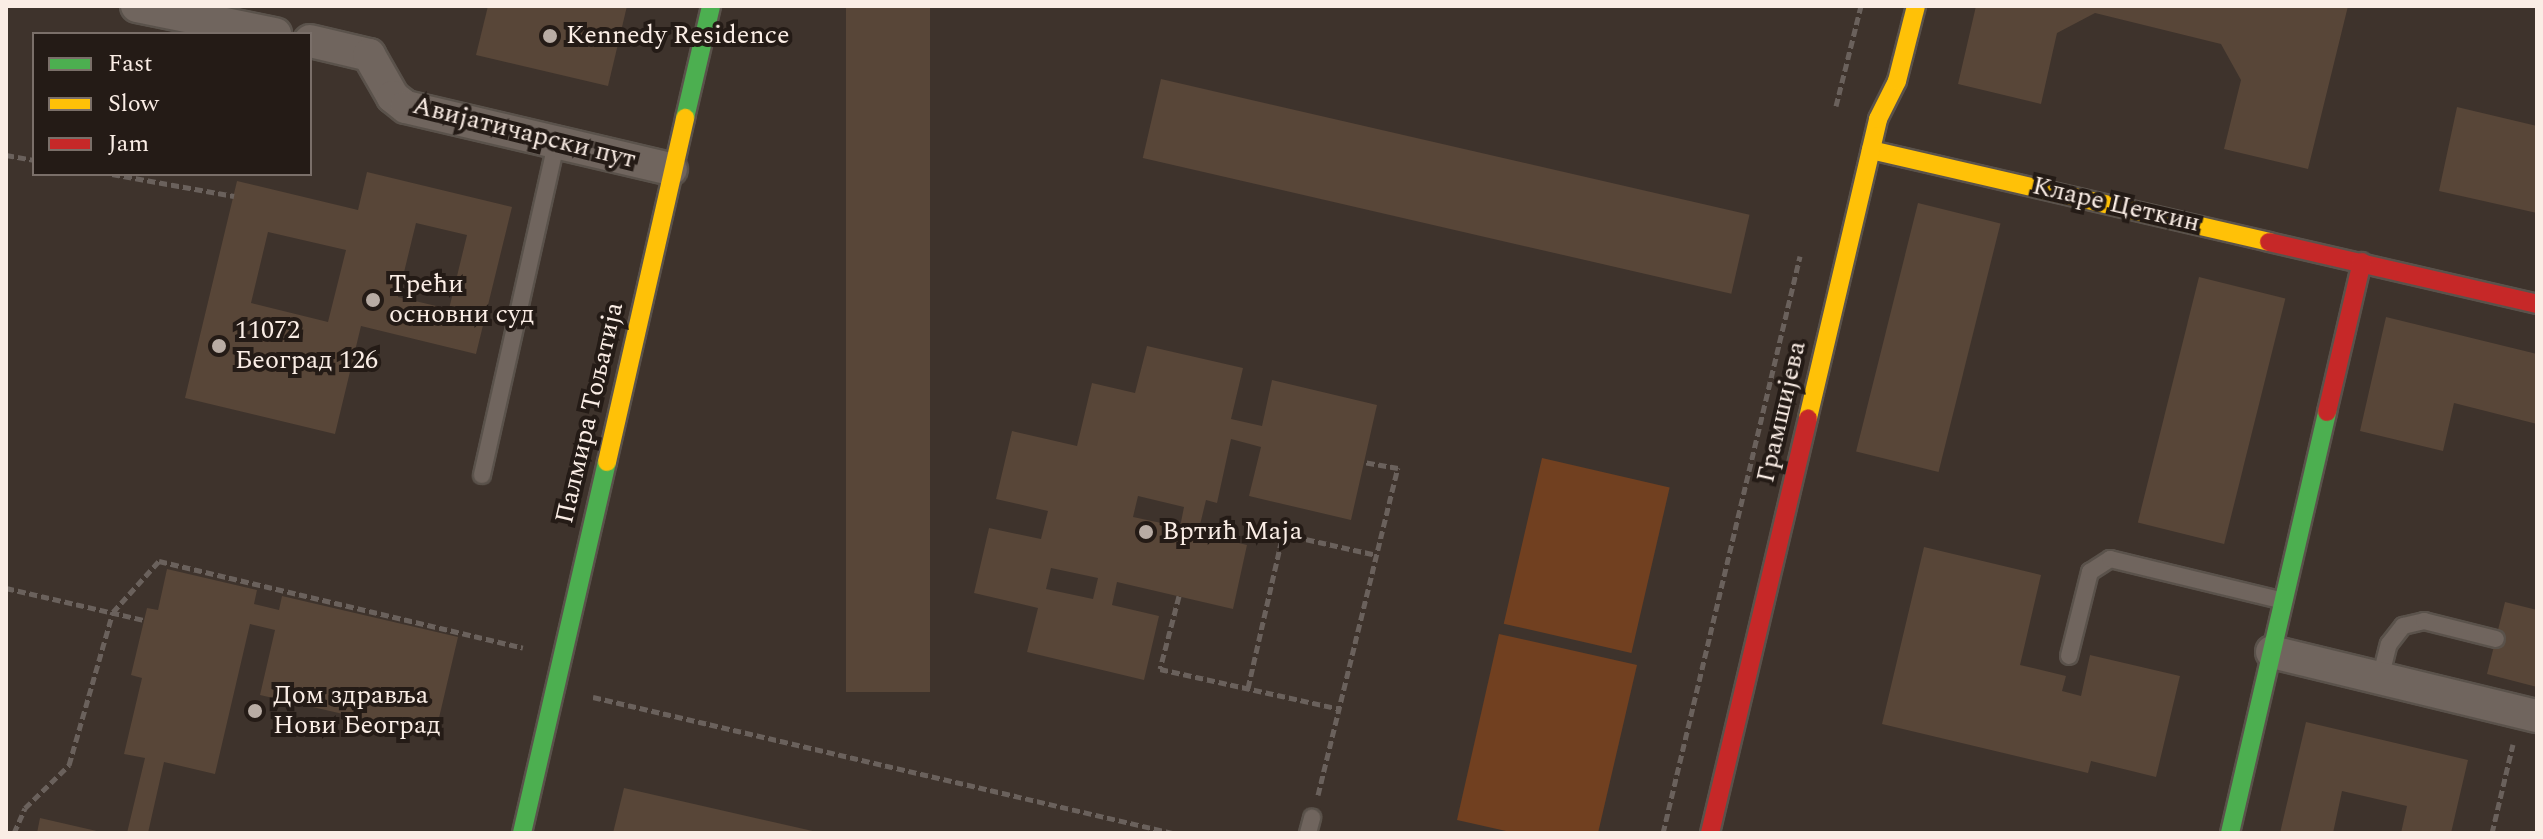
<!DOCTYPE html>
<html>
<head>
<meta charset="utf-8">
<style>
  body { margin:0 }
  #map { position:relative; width:2543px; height:839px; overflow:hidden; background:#3e332c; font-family:Spectral,serif }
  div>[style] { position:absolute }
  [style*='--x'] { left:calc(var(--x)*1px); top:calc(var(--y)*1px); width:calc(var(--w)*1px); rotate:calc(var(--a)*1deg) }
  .green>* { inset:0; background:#714020; transform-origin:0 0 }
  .building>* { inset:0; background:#584638; transform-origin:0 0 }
  .path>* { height:5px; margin-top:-2.5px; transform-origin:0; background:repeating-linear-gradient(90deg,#6a615c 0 8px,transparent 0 12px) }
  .roads { filter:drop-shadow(2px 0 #5a524b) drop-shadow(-2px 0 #5a524b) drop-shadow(0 2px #5a524b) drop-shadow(0 -2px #5a524b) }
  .lane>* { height:16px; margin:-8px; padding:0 8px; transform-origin:8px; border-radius:8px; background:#70655e }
  .street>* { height:32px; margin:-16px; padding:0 16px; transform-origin:16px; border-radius:16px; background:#70655e }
  .fast>* { height:18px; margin:-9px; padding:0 9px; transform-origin:9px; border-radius:9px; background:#4caf50 }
  .slow>* { height:18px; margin:-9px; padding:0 9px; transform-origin:9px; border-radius:9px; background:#ffc107 }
  .jam>* { height:18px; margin:-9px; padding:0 9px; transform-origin:9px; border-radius:9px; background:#c62828 }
  .dots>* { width:22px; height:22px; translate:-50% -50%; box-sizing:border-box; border:4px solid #241b16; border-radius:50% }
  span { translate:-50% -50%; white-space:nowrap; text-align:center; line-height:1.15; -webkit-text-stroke:8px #241b16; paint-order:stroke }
  .poi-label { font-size:26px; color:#faede5 }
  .left { translate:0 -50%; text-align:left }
  .street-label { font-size:26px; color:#faede5 }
  .frame { position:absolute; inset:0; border:8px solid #faede5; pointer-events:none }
  .legend { position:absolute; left:32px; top:32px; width:280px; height:144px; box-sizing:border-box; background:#241b16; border:2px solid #7a6f69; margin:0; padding:10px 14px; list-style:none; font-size:24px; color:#faede5 }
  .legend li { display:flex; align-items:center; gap:16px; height:40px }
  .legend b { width:40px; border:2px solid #7a6f69 }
</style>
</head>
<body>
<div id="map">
  <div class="green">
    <i style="left:1542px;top:458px;width:131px;height:170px;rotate:13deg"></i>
    <i style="clip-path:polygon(1499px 634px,1637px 665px,1598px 833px,1515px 833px,1457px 820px)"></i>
  </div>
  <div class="building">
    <i style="clip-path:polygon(488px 6px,627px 6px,608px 86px,476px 55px)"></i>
    <i style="left:846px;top:6px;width:84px;height:686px"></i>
    <i style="clip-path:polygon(1976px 6px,2348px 6px,2308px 169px,2224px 149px,2241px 80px,2221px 44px,2095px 13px,2057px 33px,2041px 104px,1958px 84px)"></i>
    <i style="left:1161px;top:79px;width:604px;height:81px;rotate:13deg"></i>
    <i style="clip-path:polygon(2457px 107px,2537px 126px,2537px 213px,2439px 191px)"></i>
    <i style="clip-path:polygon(evenodd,367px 172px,512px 207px,476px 354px,361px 326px,335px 434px,185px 398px,237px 181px,358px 210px,367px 172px,416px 223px,467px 235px,449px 309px,398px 297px,416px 223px,367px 172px,268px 232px,346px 250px,328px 322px,251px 303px,268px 232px)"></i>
    <i style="left:1918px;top:203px;width:85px;height:256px;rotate:14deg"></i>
    <i style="left:2199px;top:277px;width:89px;height:253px;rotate:14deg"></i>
    <i style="clip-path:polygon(2386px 317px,2537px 354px,2537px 424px,2454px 403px,2443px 451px,2360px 431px)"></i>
    <i style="clip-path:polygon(evenodd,1147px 346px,1243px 368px,1231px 419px,1262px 426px,1272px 380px,1377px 405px,1351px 520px,1249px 496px,1261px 447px,1231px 439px,1217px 503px,1206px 500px,1198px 533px,1247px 545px,1233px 609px,1117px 582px,1112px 605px,1159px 616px,1144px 680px,1027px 652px,1038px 608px,974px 593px,989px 528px,1041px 539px,1048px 511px,996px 499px,1012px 431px,1077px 446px,1092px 383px,1135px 393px,1147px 346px,1138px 496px,1184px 507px,1180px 527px,1133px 517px,1138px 496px,1147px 346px,1051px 568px,1098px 578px,1093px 599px,1046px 589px,1051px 568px)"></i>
    <i style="clip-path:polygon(1924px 547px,2041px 575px,2020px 665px,2066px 676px,2062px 691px,2081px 696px,2090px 655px,2180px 676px,2156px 777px,2091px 761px,2088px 773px,1882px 724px)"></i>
    <i style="clip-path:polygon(167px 569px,257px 590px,254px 604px,279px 610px,282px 596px,458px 637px,435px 735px,260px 695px,275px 630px,250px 624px,215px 774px,164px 762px,148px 833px,127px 833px,145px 758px,124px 754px,142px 678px,131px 675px,147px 608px,158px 610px)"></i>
    <i style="clip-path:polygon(2505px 602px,2537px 610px,2537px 687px,2487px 674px)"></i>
    <i style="clip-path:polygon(2306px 722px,2468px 760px,2451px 833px,2401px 833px,2407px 806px,2342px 791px,2333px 833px,2280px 833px)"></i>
    <i style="clip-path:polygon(624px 788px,817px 832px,817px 833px,613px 833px)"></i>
    <i style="clip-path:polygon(40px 818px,101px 832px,100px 833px,37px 833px)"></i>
  </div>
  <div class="path">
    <i style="--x:1836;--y:106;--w:103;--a:-76"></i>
    <i style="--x:6;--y:155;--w:28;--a:10"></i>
    <i style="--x:112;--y:174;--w:124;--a:10.2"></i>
    <i style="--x:6;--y:588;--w:142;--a:13.1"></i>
    <i style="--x:1179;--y:596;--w:75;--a:104.6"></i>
    <i style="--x:1160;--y:669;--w:184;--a:12.5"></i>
    <i style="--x:1248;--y:688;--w:158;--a:-77.2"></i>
    <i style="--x:1283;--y:534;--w:96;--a:12.6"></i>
    <i style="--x:593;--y:697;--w:596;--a:13.2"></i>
    <i style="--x:1318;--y:795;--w:337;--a:-76.3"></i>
    <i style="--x:1398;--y:468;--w:35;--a:-170"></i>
    <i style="--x:14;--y:833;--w:27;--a:-66"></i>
    <i style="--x:25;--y:808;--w:62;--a:-44.3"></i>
    <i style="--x:69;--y:765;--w:159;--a:-74"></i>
    <i style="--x:113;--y:612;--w:69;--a:-48"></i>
    <i style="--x:159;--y:561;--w:374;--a:13.4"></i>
    <i style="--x:1663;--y:833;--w:593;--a:-76.64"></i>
    <i style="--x:2492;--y:833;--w:91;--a:-76.7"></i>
  </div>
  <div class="roads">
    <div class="lane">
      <i style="--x:482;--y:475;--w:340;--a:-77.4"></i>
      <i style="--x:2069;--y:656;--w:87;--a:-76"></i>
      <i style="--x:2090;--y:572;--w:24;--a:-33"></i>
      <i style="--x:2110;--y:559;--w:179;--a:13.6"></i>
      <i style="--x:2380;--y:679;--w:36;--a:-76"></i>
      <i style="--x:2389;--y:644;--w:23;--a:-52"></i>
      <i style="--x:2403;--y:626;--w:22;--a:-13"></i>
      <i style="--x:2424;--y:621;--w:74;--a:14"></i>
      <i style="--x:1308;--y:833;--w:16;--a:-75"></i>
    </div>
    <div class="street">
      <i style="--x:137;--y:6;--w:141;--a:11.5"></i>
      <i style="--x:310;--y:41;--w:61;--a:13.3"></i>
      <i style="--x:369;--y:55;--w:48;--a:60.3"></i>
      <i style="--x:393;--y:97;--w:16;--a:38"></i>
      <i style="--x:406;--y:107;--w:272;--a:13.2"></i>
      <i style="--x:2272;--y:652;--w:273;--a:13.6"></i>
    </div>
    <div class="fast">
      <i style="--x:685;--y:118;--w:115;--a:-76.9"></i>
      <i style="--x:522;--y:833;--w:381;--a:-77.1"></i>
      <i style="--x:2230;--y:833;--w:432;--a:-77"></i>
    </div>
    <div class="slow">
      <i style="--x:1871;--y:150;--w:408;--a:13"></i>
      <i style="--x:1808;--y:418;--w:307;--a:-76.8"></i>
      <i style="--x:1878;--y:119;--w:42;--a:-63.4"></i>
      <i style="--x:1897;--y:81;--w:77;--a:-75.8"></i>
      <i style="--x:607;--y:462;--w:353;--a:-77.2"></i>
    </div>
    <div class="jam">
      <i style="--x:2269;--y:242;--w:275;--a:13"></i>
      <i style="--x:2327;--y:412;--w:154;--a:-76.9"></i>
      <i style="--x:1710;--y:833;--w:426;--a:-76.7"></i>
    </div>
  </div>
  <div class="dots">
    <i style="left:550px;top:36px;background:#b8aca4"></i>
    <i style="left:373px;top:300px;background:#b8aca4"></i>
    <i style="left:219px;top:346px;background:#b8aca4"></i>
    <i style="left:1146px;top:532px;background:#b8aca4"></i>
    <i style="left:255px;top:711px;background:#b8aca4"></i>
  </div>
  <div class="poi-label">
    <span class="left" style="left:566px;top:36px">Kennedy Residence</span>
    <span class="left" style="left:389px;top:300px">Трећи<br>основни суд</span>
    <span class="left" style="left:235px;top:346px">11072<br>Београд 126</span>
    <span class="left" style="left:1162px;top:532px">Вртић Маја</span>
    <span class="left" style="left:273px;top:711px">Дом здравља<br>Нови Београд</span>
  </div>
  <div class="street-label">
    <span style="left:524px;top:133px;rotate:14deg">Авијатичарски пут</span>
    <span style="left:2116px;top:205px;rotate:13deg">Кларе Цеткин</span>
    <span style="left:1782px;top:412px;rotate:-77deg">Грамшијева</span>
    <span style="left:590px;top:413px;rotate:-77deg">Палмира Тољатија</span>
  </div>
  <div class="frame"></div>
  <ul class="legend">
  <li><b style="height:10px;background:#4caf50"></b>Fast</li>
  <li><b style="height:10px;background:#ffc107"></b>Slow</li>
  <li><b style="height:10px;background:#c62828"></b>Jam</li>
  </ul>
</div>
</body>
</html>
